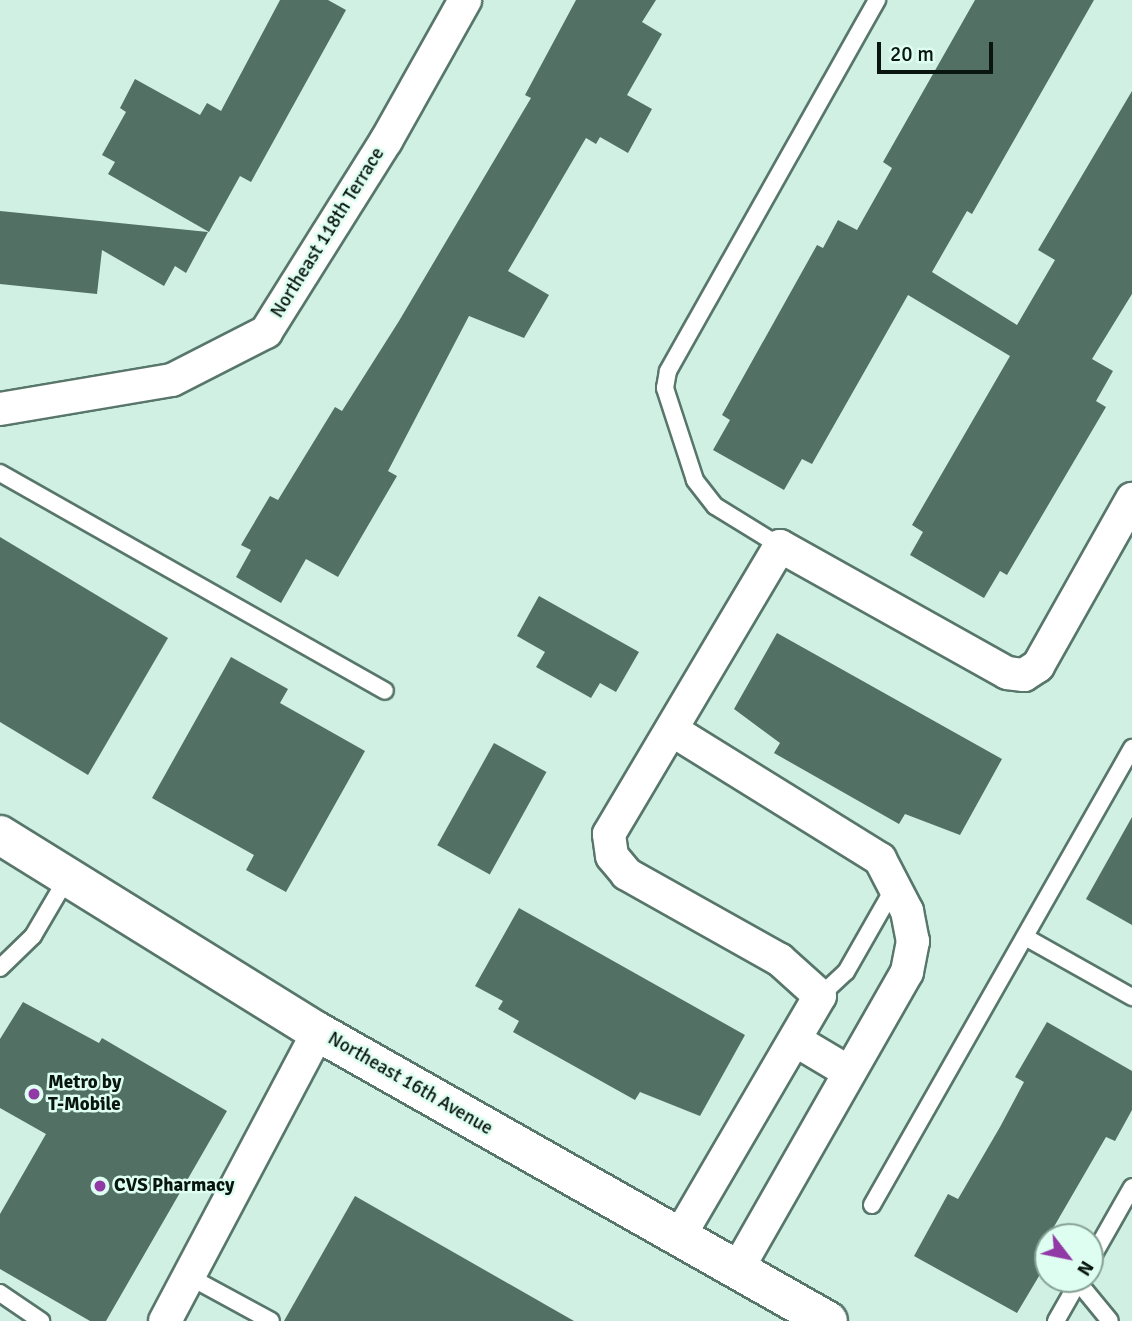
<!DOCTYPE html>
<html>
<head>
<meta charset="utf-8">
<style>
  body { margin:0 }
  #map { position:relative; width:1132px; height:1321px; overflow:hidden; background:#d0f0e4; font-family:Signika,sans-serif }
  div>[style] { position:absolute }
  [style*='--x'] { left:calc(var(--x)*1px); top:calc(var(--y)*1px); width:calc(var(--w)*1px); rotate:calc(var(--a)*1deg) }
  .building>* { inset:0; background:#537065; transform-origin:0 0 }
  .roads { filter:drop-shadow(2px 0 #58766b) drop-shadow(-2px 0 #58766b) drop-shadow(0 2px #58766b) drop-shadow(0 -2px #58766b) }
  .lane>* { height:16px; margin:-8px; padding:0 8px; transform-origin:8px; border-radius:8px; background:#fff }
  .street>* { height:32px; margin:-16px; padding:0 16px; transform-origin:16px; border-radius:16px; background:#fff }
  .secondary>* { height:38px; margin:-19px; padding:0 19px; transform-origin:19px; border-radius:19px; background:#fff }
  .dots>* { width:19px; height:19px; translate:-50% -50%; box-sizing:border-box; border:4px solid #ddfef1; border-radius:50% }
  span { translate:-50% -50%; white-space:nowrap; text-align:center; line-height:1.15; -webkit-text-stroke:5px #ddfef1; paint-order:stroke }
  .street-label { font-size:19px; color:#091510 }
  .poi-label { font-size:19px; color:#091510; font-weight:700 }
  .left { translate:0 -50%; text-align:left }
  .north { position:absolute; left:1034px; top:1223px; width:70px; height:70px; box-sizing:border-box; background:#ddfef1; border:2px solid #88a197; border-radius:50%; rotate:122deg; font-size:19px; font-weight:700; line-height:28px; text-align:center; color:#091510 }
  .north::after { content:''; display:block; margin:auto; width:24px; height:32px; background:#9139a4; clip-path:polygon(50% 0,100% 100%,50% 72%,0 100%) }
  .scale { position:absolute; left:877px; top:42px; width:116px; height:32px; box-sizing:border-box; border:4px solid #091510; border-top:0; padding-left:9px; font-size:21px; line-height:24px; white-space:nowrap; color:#091510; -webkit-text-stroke:5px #ddfef1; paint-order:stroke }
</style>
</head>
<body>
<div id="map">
  <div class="building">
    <i style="clip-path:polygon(280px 0,328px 0,346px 10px,251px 182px,240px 176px,209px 232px,108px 174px,115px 162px,102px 155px,126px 112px,120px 108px,135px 79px,200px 115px,207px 103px,221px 111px)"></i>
    <i style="clip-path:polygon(576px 0,656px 0,642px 22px,662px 34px,627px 95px,652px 109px,628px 153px,600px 137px,596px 144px,586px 138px,508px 271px,549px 295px,524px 338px,469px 316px,388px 471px,397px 476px,338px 577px,306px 559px,281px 603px,236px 577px,251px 550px,241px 545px,270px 496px,278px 500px,335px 407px,342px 411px,399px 321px,531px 98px,525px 95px)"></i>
    <i style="clip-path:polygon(975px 0,1094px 0,972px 214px,967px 211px,932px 272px,1017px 325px,1055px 260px,1038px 250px,1132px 91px,1132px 294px,1092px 359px,1113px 371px,1096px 401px,1106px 407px,1007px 575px,1000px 571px,984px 598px,910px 555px,923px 532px,912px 525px,1010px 356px,908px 295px,812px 464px,802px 459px,784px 490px,713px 450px,730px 420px,722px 415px,817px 245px,823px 248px,838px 220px,857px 230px,892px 168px,883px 162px)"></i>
    <i style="clip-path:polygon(0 211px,40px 215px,208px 232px,186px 273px,175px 266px,164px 286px,102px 250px,97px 294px,0 284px)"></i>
    <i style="clip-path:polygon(0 537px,168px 638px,88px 775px,0 722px)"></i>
    <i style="clip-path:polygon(539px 596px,639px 652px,616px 692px,600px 683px,591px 698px,536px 667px,545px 652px,517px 636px)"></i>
    <i style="clip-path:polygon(777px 633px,1002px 759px,960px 835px,905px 814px,899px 824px,774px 753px,780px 743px,734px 709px)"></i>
    <i style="clip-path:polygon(231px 657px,288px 689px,280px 703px,365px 751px,286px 892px,246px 870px,254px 855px,152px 798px)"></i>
    <i style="left:494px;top:743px;width:60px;height:117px;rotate:29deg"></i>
    <i style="clip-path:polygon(1132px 817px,1132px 925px,1086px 899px)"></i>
    <i style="clip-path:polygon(519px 908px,745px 1035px,700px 1116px,640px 1092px,635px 1100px,513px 1032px,519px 1021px,498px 1009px,503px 1001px,475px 986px)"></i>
    <i style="clip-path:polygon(23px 1002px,99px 1043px,102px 1038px,227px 1111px,106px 1321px,90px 1321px,0 1269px,0 1214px,46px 1134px,0 1108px,0 1039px)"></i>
    <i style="clip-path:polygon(1047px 1022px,1132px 1071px,1132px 1110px,1115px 1141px,1106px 1137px,1048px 1237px,1048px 1261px,1017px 1313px,914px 1256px,948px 1194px,958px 1199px,1000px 1127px,1024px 1082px,1015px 1077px)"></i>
    <i style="clip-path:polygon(355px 1196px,574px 1321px,284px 1321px)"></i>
  </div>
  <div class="roads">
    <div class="lane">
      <i style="--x:0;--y:473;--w:442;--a:29.5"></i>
      <i style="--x:780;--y:546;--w:76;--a:-148.4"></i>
      <i style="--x:715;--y:506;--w:33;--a:-128"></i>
      <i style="--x:695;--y:480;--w:97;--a:-108.1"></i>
      <i style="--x:665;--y:388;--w:17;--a:-80"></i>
      <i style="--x:668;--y:371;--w:426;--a:-60.6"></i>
      <i style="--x:1025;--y:937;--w:123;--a:29.3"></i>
      <i style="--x:0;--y:968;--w:46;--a:-44.1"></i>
      <i style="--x:33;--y:936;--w:67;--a:-59.6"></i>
      <i style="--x:820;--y:996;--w:35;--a:-43"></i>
      <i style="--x:846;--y:972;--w:99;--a:-60.3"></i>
      <i style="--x:872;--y:1205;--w:526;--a:-60.36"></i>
      <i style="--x:1090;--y:1261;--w:85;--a:-60.4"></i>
      <i style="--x:190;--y:1277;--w:92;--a:28.5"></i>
      <i style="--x:1078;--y:1282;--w:50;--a:50.6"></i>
      <i style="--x:0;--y:1293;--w:50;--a:34.3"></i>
      <i style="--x:1056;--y:1321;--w:48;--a:-60.3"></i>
    </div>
    <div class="street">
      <i style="--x:0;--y:409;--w:174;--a:-9.6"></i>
      <i style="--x:172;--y:380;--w:106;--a:-27.1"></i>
      <i style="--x:266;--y:332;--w:226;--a:-57.9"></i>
      <i style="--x:386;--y:141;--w:162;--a:-60.7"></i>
      <i style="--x:672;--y:730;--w:245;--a:31.8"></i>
      <i style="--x:880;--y:859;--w:59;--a:62.6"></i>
      <i style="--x:907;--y:911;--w:31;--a:79"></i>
      <i style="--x:913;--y:941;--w:32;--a:101"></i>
      <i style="--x:907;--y:972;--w:343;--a:119.7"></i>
      <i style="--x:795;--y:1040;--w:63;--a:30.7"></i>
      <i style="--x:679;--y:1237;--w:279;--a:-59.7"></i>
      <i style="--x:820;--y:996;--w:54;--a:-138"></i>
      <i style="--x:780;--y:960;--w:176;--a:-150.7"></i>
      <i style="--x:627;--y:874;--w:23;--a:-130"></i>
      <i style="--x:612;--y:856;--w:22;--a:-98"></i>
      <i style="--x:609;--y:834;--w:335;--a:-59.3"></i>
      <i style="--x:780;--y:546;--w:260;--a:29.2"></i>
      <i style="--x:1007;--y:673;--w:17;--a:7"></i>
      <i style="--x:1024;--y:675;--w:17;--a:-33"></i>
      <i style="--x:1038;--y:666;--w:192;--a:-60.6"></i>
      <i style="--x:165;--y:1321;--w:327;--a:-62.1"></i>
    </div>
    <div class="secondary">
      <i style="--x:0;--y:835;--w:374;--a:31.8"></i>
      <i style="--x:318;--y:1032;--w:586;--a:29.54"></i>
    </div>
  </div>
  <div class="dots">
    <i style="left:34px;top:1094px;background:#9139a4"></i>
    <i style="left:100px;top:1186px;background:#9139a4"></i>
  </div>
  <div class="street-label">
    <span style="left:328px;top:233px;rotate:-58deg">Northeast 118th Terrace</span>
    <span style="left:410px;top:1084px;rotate:30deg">Northeast 16th Avenue</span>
  </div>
  <div class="poi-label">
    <span class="left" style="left:48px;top:1094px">Metro by<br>T-Mobile</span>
    <span class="left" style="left:114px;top:1186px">CVS Pharmacy</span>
  </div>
  <div class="north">N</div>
  <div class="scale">20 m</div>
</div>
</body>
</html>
